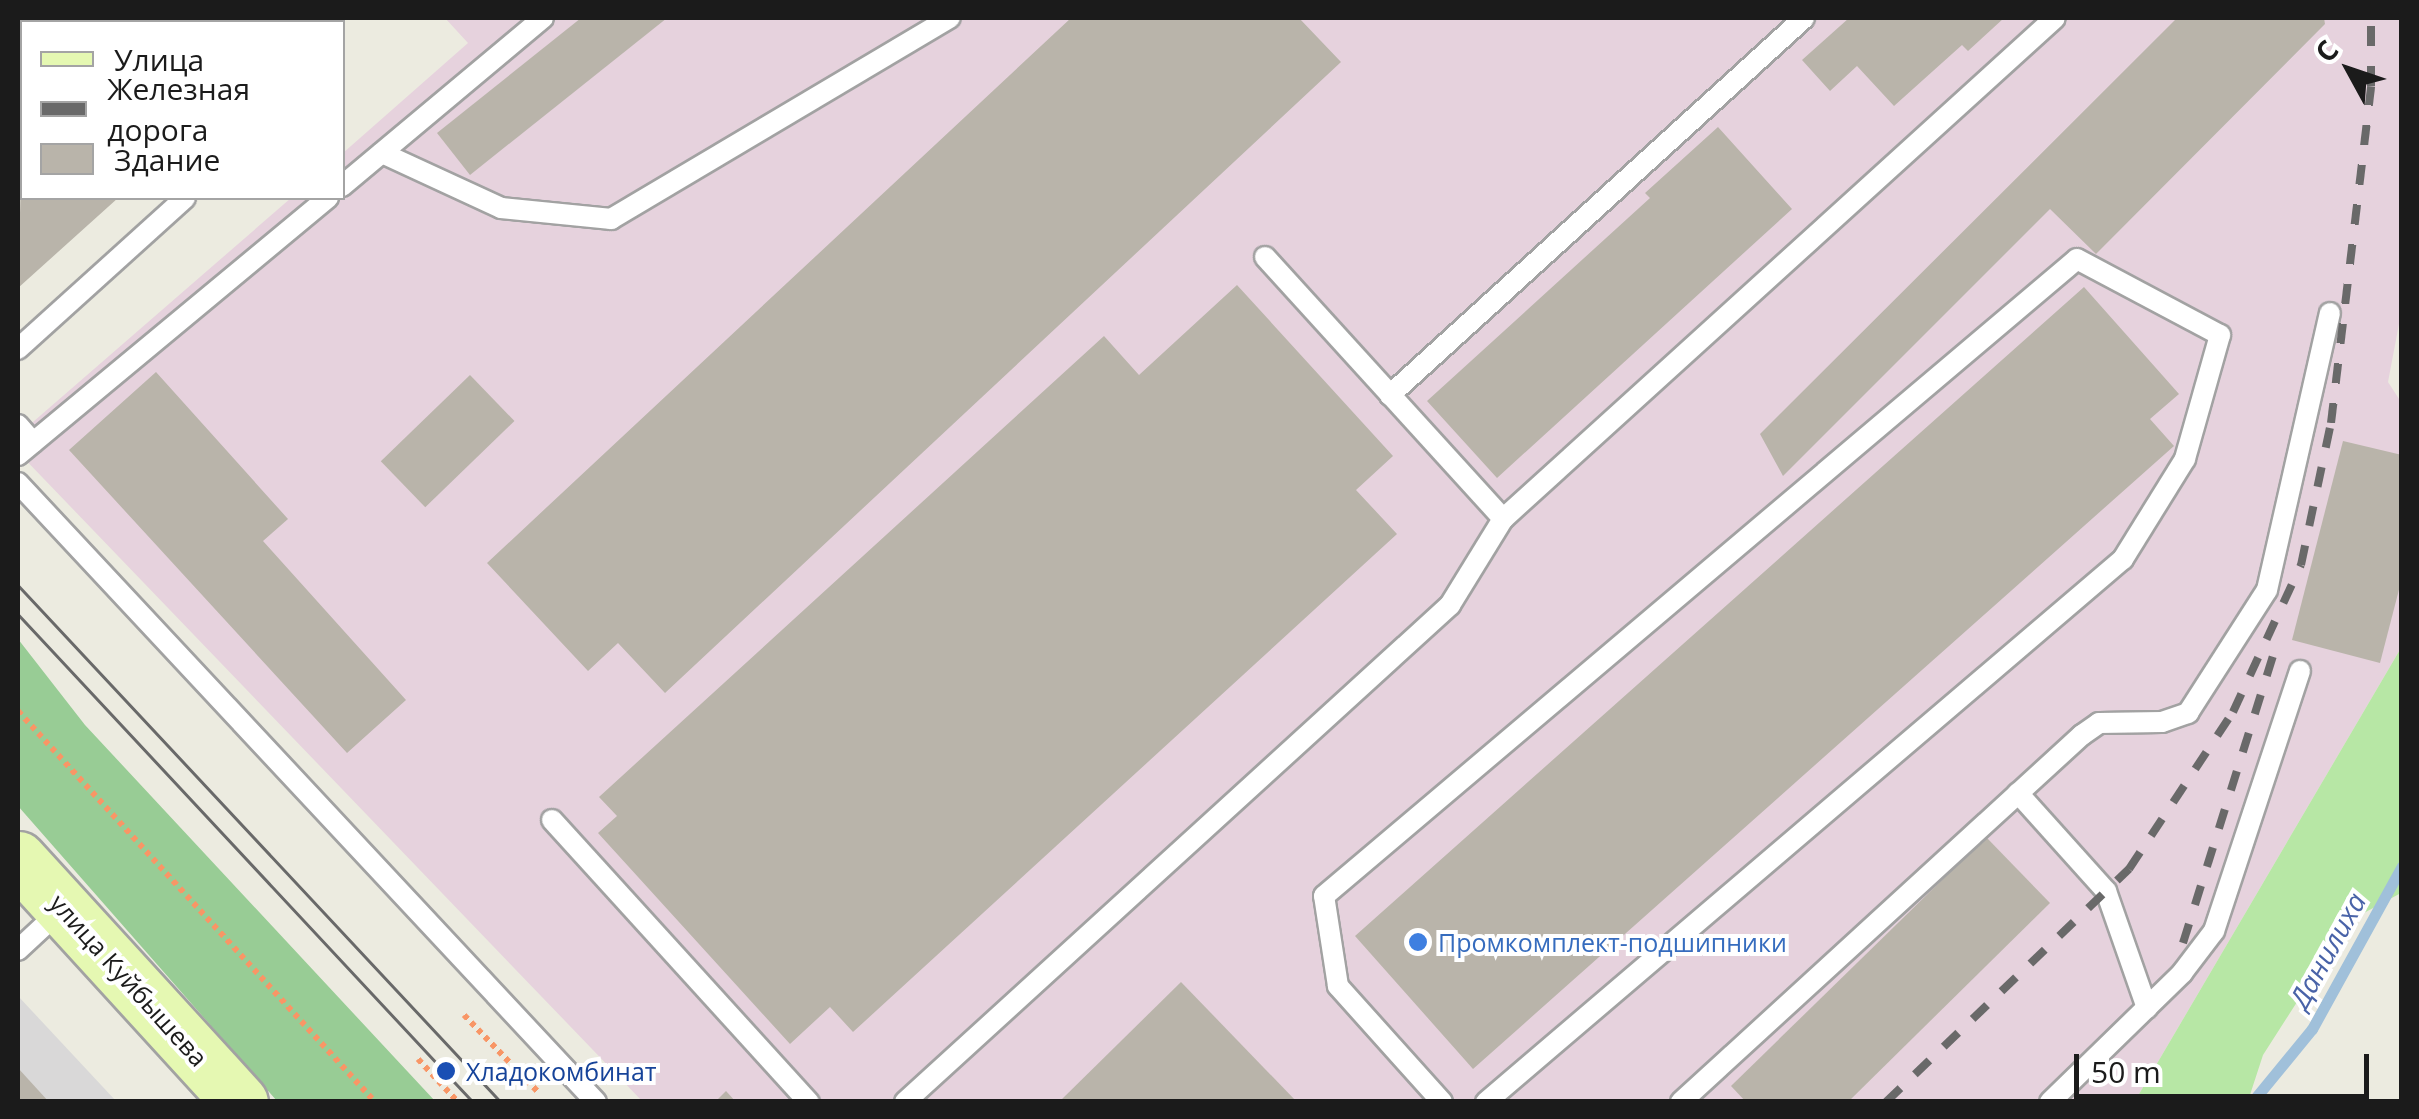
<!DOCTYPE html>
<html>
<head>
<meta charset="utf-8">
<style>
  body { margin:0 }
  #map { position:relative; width:2419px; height:1119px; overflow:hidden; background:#ecebe0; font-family:"Open Sans",sans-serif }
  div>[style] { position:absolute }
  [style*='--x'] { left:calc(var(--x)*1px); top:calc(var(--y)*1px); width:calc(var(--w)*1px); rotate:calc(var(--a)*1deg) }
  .residential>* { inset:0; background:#d9d8d8 }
  .industrial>* { inset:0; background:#e6d2dd }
  .grass>* { inset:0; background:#b7e7a5 }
  .forest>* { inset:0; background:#98cc95 }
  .stream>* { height:11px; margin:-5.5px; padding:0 5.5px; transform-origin:5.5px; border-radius:5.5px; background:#a0c0da }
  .building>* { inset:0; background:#b9b4aa; transform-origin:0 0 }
  .path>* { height:6px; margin-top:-3px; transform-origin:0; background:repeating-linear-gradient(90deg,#f89666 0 5px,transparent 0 10px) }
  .roads { filter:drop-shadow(2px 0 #a2a2a2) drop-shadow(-2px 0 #a2a2a2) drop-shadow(0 2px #a2a2a2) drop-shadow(0 -2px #a2a2a2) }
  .lane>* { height:20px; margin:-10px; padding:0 10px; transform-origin:10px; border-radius:10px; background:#fff }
  .secondary>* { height:55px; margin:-27.5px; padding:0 27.5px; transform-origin:27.5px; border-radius:27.5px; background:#e5f8b2 }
  .tram>* { height:2.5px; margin:-1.25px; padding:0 1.25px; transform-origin:1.25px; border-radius:1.25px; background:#696969 }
  .rail>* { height:8px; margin-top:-4px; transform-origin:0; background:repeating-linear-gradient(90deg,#696969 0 20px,transparent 0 40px) }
  .dots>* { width:28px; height:28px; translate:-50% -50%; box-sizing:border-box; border:5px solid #fff; border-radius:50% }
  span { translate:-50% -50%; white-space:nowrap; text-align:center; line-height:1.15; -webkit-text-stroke:8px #fff; paint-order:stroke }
  .shop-label { font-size:25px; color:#366cbe }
  .left { translate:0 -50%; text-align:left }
  .street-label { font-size:25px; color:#1b1b1b }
  .transit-label { font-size:25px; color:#164399 }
  .water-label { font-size:28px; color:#4963a8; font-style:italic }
  .frame { position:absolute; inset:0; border:20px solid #1b1b1b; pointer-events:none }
  .legend { position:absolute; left:20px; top:20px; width:325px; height:180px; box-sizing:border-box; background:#fff; border:2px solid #a4a4a4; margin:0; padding:12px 18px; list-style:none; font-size:30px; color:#1b1b1b }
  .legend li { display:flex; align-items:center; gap:20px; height:50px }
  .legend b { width:50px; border:2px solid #a4a4a4 }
  .north { position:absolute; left:2299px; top:20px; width:100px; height:100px; -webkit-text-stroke:8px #fff; paint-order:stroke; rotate:310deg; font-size:28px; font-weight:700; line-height:40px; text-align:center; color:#1b1b1b }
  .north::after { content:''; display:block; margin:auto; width:35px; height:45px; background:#1b1b1b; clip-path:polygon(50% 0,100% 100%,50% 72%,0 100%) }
  .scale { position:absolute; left:2074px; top:1054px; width:295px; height:45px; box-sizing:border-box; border:5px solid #1b1b1b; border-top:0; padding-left:12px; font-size:30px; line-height:35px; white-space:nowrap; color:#1b1b1b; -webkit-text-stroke:8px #fff; paint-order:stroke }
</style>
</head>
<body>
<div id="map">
  <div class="residential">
    <i style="clip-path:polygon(18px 996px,116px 1101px,18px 1101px)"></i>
  </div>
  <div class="industrial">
    <i style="clip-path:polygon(445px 18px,2401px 18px,2402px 308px,2388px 382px,2401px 402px,2401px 648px,2135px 1101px,642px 1101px,18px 452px,18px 435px,291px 198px,342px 198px,343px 153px,468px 43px)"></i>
  </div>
  <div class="grass">
    <i style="clip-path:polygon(2401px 648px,2401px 893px,2349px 921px,2263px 1055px,2248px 1101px,2135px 1101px)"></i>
  </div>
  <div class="forest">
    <i style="clip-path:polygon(18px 639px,85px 725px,435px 1101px,277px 1101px,18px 806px)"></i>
  </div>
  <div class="stream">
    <i style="--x:2252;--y:1102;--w:94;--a:-50.6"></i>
    <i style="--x:2312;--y:1029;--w:186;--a:-61.1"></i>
  </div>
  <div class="building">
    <i style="clip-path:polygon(581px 18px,667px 18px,470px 175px,437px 133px)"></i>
    <i style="clip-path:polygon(1071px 18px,1299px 18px,1341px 62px,665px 693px,618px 643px,588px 671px,487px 563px)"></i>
    <i style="clip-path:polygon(1849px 18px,2004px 18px,1968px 51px,1962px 45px,1894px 106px,1857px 66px,1830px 91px,1802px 60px)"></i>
    <i style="clip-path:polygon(2177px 18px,2324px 18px,2325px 24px,2096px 254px,2050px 209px,1783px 476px,1760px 434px)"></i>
    <i style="clip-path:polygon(1718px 127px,1792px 209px,1497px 478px,1427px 401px,1650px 198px,1645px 193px)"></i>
    <i style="clip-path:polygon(22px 139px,22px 198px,118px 198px,18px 288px)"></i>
    <i style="clip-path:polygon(1237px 285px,1393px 456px,1356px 490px,1397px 534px,853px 1032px,830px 1007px,790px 1044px,598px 833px,617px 816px,599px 797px,1104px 336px,1139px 375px)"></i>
    <i style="clip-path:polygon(2084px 287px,2179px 394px,2150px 419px,2174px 446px,1473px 1069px,1355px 936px)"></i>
    <i style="clip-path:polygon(156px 372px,288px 519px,263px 541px,406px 700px,347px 753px,69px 450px)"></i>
    <i style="left:470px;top:375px;width:64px;height:124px;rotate:46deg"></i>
    <i style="clip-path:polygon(2343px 441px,2402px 455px,2402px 578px,2380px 663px,2292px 640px)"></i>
    <i style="clip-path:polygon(1986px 837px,2050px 903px,1848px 1102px,1746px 1102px,1731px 1086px)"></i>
    <i style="clip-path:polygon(1181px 982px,1297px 1102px,1059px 1102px)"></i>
    <i style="clip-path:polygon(18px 1068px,49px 1102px,18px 1102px)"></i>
    <i style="clip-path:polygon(726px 1091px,736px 1102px,715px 1102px)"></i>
  </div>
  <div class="path">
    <i style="--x:18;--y:711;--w:529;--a:47.6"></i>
    <i style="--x:464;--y:1015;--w:107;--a:46.1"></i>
    <i style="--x:418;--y:1059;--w:59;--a:47.1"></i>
  </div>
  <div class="roads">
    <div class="lane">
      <i style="--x:382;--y:153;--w:131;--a:24.8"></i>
      <i style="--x:501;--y:208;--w:111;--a:5.7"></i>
      <i style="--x:611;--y:219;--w:394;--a:-30.7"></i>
      <i style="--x:342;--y:186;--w:262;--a:-39.9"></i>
      <i style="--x:1265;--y:257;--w:354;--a:47.7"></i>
      <i style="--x:18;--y:349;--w:225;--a:-42.1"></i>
      <i style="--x:1390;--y:395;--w:560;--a:-42.32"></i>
      <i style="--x:18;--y:425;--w:23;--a:49"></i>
      <i style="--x:18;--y:455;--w:403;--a:-39.7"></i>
      <i style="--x:18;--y:483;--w:847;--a:46.96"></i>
      <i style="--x:2018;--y:793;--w:132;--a:48.1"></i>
      <i style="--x:2106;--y:891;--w:124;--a:70.7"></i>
      <i style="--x:552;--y:820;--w:382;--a:47.7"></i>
      <i style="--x:18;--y:950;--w:60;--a:-43"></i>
      <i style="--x:905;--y:1102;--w:738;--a:-42.36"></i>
      <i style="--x:1450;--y:605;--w:101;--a:-58.4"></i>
      <i style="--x:1503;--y:519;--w:745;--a:-42.23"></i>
      <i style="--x:1442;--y:1102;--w:156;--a:-131.9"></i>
      <i style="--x:1338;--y:986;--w:91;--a:-98.8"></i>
      <i style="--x:1324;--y:896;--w:986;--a:-40.23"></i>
      <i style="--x:2077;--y:259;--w:162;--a:28"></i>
      <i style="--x:2220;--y:335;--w:129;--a:105.8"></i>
      <i style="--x:2185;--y:459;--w:118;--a:121.8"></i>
      <i style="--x:2123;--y:559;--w:837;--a:139.55"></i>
      <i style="--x:1681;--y:1102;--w:544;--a:-42.47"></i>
      <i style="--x:2082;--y:735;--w:21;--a:-35"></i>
      <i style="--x:2099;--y:723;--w:63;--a:-0.9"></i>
      <i style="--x:2162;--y:722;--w:28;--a:-19"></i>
      <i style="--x:2188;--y:713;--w:146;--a:-57.3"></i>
      <i style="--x:2267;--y:590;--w:284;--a:-77.2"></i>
      <i style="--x:2050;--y:1102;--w:185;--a:-44.3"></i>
      <i style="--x:2182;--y:973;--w:53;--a:-52.7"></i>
      <i style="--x:2214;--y:931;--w:274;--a:-71.7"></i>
    </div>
    <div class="secondary">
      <i style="--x:18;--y:859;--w:329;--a:47.6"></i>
    </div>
  </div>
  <div class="tram">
    <i style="--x:18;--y:585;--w:708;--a:46.95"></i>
    <i style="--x:18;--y:614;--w:667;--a:47"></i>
  </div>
  <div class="rail">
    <i style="--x:2183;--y:943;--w:311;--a:-72.6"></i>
    <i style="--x:1886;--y:1102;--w:337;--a:-43.8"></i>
    <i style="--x:2129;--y:869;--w:188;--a:-56.5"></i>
    <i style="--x:2233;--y:712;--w:162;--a:-65.2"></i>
    <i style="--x:2301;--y:565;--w:145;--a:-78.1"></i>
    <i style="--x:2331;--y:423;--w:339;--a:-83.2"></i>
    <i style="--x:2371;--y:86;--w:68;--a:-90"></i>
  </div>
  <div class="dots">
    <i style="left:1418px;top:942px;background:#3f7fe0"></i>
    <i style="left:446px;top:1071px;background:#1a4fb4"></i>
  </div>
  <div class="shop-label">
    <span class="left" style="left:1438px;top:942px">Промкомплект-подшипники</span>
  </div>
  <div class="street-label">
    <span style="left:129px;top:980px;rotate:48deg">улица Куйбышева</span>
  </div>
  <div class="transit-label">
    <span class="left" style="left:466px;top:1071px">Хладокомбинат</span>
  </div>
  <div class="water-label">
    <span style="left:2327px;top:950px;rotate:-61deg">Данилиха</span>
  </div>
  <div class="frame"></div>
  <ul class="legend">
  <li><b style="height:12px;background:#e5f8b2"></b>Улица</li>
  <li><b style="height:12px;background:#696969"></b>Железная дорога</li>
  <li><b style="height:28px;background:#b9b4aa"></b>Здание</li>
  </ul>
  <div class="north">С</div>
  <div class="scale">50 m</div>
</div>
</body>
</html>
